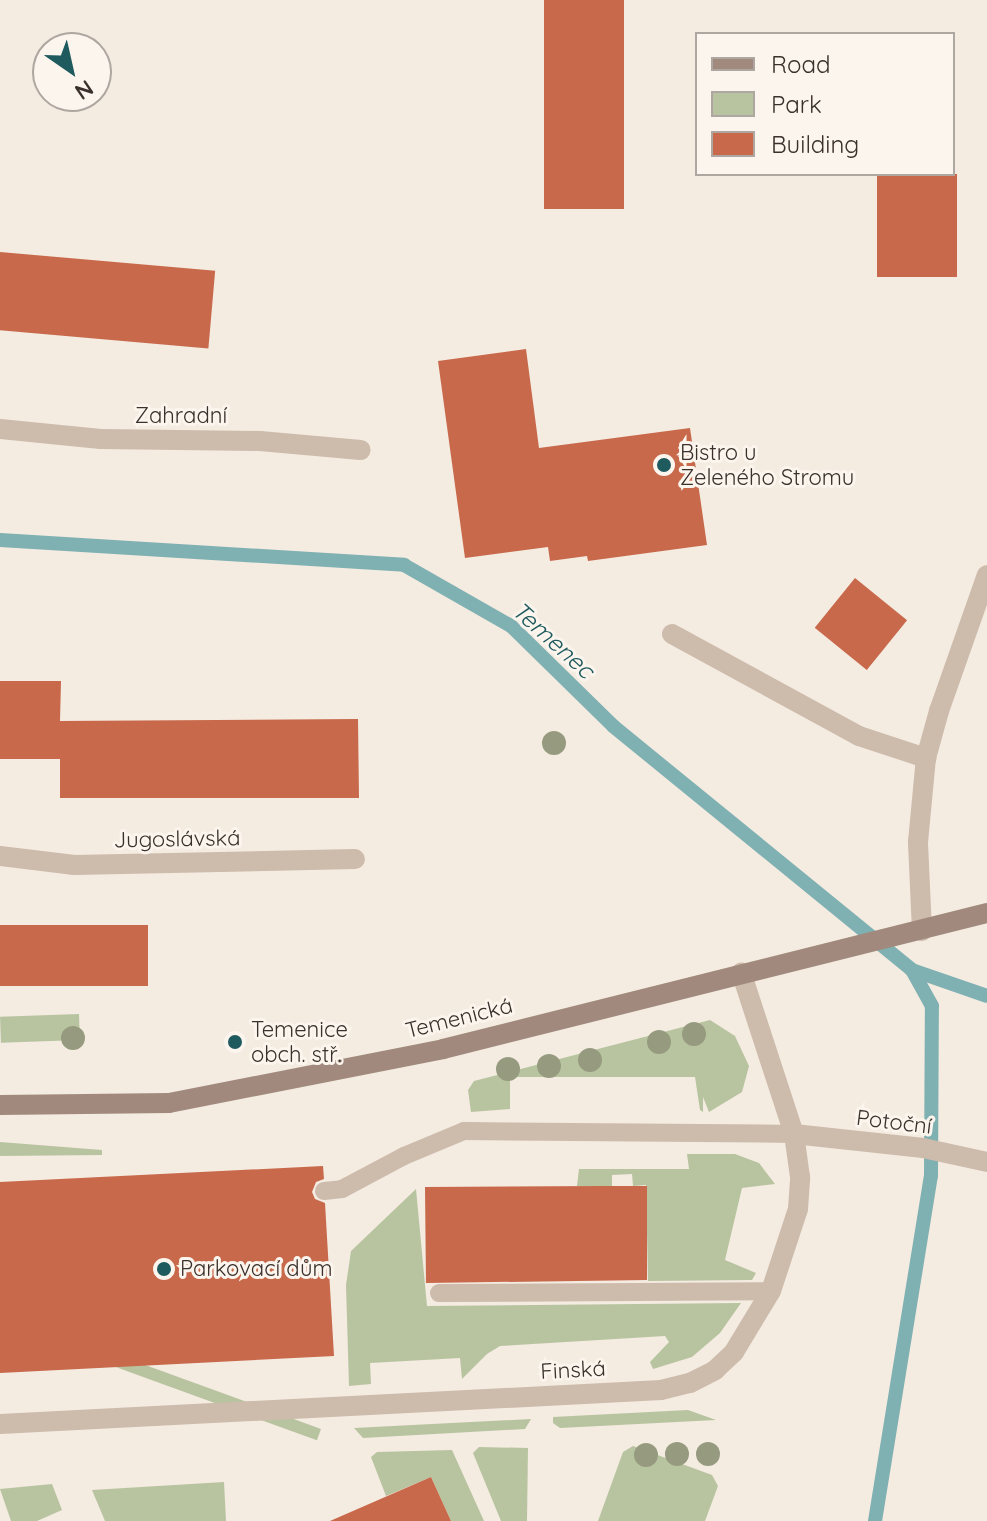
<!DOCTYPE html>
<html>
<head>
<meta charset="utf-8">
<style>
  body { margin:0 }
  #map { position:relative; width:987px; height:1521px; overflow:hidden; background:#f4ebe1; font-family:Quicksand,sans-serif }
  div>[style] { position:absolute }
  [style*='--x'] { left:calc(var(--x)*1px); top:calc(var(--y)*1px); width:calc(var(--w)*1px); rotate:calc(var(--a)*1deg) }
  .green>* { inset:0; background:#b8c4a0; transform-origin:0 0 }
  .stream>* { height:14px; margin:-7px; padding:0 7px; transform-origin:7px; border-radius:7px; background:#7fb0b2 }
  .building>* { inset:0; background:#c8694b; transform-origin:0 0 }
  .lane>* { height:18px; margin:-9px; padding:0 9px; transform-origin:9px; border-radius:9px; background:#cdbbac }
  .street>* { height:20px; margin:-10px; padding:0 10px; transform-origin:10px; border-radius:10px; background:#cdbbac }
  .secondary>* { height:20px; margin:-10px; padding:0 10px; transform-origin:10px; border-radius:10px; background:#a18a7d }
  .trees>* { width:24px; height:24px; margin:-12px; border-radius:50%; background:#969b7f }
  .dots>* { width:22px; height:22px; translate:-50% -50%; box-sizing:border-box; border:4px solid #fbf5ee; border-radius:50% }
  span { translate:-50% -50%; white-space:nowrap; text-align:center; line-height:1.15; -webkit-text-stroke:6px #fbf5ee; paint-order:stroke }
  .street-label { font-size:22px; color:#3b302b }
  .poi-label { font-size:22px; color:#3b302b }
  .left { translate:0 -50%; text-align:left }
  .water-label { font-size:24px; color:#1f5a5e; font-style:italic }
  .legend { position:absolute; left:695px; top:32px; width:260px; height:144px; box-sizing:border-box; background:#fbf5ee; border:2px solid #aea6a0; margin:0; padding:10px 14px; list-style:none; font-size:24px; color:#3b302b }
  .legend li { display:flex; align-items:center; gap:16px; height:40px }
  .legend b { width:40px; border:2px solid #aea6a0 }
  .north { position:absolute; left:32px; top:32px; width:80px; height:80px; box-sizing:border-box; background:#fbf5ee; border:2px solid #aea6a0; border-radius:50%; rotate:146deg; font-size:22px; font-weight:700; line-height:32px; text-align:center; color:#3b302b }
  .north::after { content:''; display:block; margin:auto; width:28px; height:36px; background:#1f5a5e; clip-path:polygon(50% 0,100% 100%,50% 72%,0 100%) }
</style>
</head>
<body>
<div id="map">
  <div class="green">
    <i style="left:79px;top:1014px;width:26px;height:79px;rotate:88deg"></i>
    <i style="clip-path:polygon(710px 1020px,735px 1036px,749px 1066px,742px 1092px,709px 1112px,703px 1097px,703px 1112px,700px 1110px,695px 1077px,513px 1077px,510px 1079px,510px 1109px,471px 1112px,468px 1090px,474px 1081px)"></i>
    <i style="clip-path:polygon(0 1142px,102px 1150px,102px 1155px,0 1156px)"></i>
    <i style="clip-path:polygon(687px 1154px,735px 1154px,759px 1163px,775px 1184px,742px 1188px,725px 1260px,756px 1273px,752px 1280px,648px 1281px,646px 1185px,633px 1186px,632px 1174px,612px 1175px,612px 1186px,577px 1186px,579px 1169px,689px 1169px)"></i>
    <i style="clip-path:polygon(416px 1189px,427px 1306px,741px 1303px,720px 1333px,692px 1357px,653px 1369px,650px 1362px,669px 1342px,665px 1336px,500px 1346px,487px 1354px,462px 1379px,460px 1358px,370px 1363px,371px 1384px,349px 1386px,346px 1285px,351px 1251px)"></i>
    <i style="clip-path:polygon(688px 1410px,716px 1420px,560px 1428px,553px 1423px,553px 1417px)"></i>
    <i style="clip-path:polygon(531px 1419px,525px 1429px,363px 1438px,354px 1428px)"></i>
    <i style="left:321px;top:1429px;width:12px;height:321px;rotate:110deg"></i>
    <i style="clip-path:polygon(633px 1446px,712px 1475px,718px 1486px,705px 1521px,598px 1521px,623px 1452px)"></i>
    <i style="clip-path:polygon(479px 1447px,528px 1448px,527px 1521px,501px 1521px,473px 1453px)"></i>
    <i style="clip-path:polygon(452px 1450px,484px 1521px,451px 1521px,431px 1477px,386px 1496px,371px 1457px,377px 1452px)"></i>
    <i style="clip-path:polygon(224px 1482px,226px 1521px,105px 1521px,92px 1490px)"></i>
    <i style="clip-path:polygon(52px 1484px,62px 1510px,37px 1521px,11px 1521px,0 1489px)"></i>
  </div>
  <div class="stream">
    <i style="--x:0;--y:540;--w:405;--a:3.5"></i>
    <i style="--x:404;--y:565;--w:123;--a:29.7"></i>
    <i style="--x:511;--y:626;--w:143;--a:44.4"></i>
    <i style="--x:613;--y:726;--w:386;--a:39.2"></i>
    <i style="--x:912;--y:970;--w:79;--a:19.1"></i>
    <i style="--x:875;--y:1521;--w:350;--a:-80.8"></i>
    <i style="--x:931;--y:1176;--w:170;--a:-89.7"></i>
    <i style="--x:932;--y:1006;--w:41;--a:-119.1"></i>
  </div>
  <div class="building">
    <i style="left:544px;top:0;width:80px;height:209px"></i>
    <i style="left:877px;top:174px;width:80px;height:103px"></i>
    <i style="left:0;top:252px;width:216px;height:78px;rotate:5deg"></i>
    <i style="clip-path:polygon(526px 349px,539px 448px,690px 428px,707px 545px,588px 561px,587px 556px,550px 561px,548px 547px,465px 558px,438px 361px)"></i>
    <i style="left:855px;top:578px;width:67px;height:64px;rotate:39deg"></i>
    <i style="clip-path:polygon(0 681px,61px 681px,60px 721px,358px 719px,359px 798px,60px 798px,60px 759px,0 759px)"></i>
    <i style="left:0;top:925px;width:148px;height:61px"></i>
    <i style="clip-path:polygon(323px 1166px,324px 1179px,316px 1182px,312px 1192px,315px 1199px,325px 1203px,334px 1356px,0 1373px,0 1182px)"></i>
    <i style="clip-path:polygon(600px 1186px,647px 1186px,647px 1280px,426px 1283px,425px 1187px)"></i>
    <i style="clip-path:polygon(431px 1477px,451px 1521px,330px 1521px)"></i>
  </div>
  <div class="lane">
    <i style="--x:324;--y:1191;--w:18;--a:-6"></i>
    <i style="--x:342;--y:1189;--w:70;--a:-28"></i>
    <i style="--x:404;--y:1156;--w:65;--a:-22.6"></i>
    <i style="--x:464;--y:1131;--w:330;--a:0.5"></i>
    <i style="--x:439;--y:1293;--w:332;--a:-0.3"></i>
  </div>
  <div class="street">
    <i style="--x:0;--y:429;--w:101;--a:5.7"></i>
    <i style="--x:101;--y:439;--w:159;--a:0.7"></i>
    <i style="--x:260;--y:441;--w:101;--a:5.1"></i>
    <i style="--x:672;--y:634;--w:213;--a:28.6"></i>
    <i style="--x:859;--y:736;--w:71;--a:18.2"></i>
    <i style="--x:0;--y:856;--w:75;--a:6.9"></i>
    <i style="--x:74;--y:865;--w:281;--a:-1.2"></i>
    <i style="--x:922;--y:931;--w:89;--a:-92.6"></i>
    <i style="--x:918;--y:842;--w:84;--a:-84.6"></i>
    <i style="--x:926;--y:758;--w:49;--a:-74.5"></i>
    <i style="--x:939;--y:711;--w:144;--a:-70.6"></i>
    <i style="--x:794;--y:1134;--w:130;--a:6.2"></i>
    <i style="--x:923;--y:1148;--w:66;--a:12.3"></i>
    <i style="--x:0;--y:1424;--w:662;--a:-2.94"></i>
    <i style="--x:661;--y:1390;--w:30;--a:-14"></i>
    <i style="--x:690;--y:1383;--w:28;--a:-27"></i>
    <i style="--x:715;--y:1370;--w:26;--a:-43"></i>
    <i style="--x:734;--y:1352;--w:71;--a:-58.8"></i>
    <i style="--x:771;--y:1291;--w:86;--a:-71.8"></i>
    <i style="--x:798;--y:1209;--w:32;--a:-86"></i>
    <i style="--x:800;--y:1177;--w:43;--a:-97.9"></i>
    <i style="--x:794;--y:1134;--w:170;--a:-108.1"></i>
  </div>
  <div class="secondary">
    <i style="--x:0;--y:1105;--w:169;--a:-0.7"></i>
    <i style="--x:169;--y:1103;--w:279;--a:-11.1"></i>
    <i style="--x:443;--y:1049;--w:561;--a:-14.04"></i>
  </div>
  <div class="trees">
    <i style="left:554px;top:743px"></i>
    <i style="left:694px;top:1034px"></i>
    <i style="left:73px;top:1038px"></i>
    <i style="left:659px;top:1042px"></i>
    <i style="left:590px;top:1060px"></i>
    <i style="left:549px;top:1066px"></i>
    <i style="left:508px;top:1069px"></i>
    <i style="left:677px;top:1454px"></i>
    <i style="left:708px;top:1454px"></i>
    <i style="left:646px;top:1455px"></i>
  </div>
  <div class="dots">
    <i style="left:664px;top:465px;background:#1f5a5e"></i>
    <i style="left:235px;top:1042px;background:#1f5a5e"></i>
    <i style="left:164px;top:1269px;background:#1f5a5e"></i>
  </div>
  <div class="street-label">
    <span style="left:181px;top:416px">Zahradní</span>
    <span style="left:177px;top:839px;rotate:-1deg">Jugoslávská</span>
    <span style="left:459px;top:1018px;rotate:-14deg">Temenická</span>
    <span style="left:894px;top:1122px;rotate:7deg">Potoční</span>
    <span style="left:573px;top:1370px;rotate:-3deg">Finská</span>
  </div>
  <div class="poi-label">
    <span class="left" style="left:680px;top:465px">Bistro u<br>Zeleného Stromu</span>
    <span class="left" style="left:251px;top:1042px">Temenice<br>obch. stř.</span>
    <span class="left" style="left:180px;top:1269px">Parkovací dům</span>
  </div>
  <div class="water-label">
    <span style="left:553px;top:640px;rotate:42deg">Temenec</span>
  </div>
  <ul class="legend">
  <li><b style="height:10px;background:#a18a7d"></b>Road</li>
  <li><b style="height:22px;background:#b8c4a0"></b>Park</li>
  <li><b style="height:22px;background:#c8694b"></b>Building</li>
  </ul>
  <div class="north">N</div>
</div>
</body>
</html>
